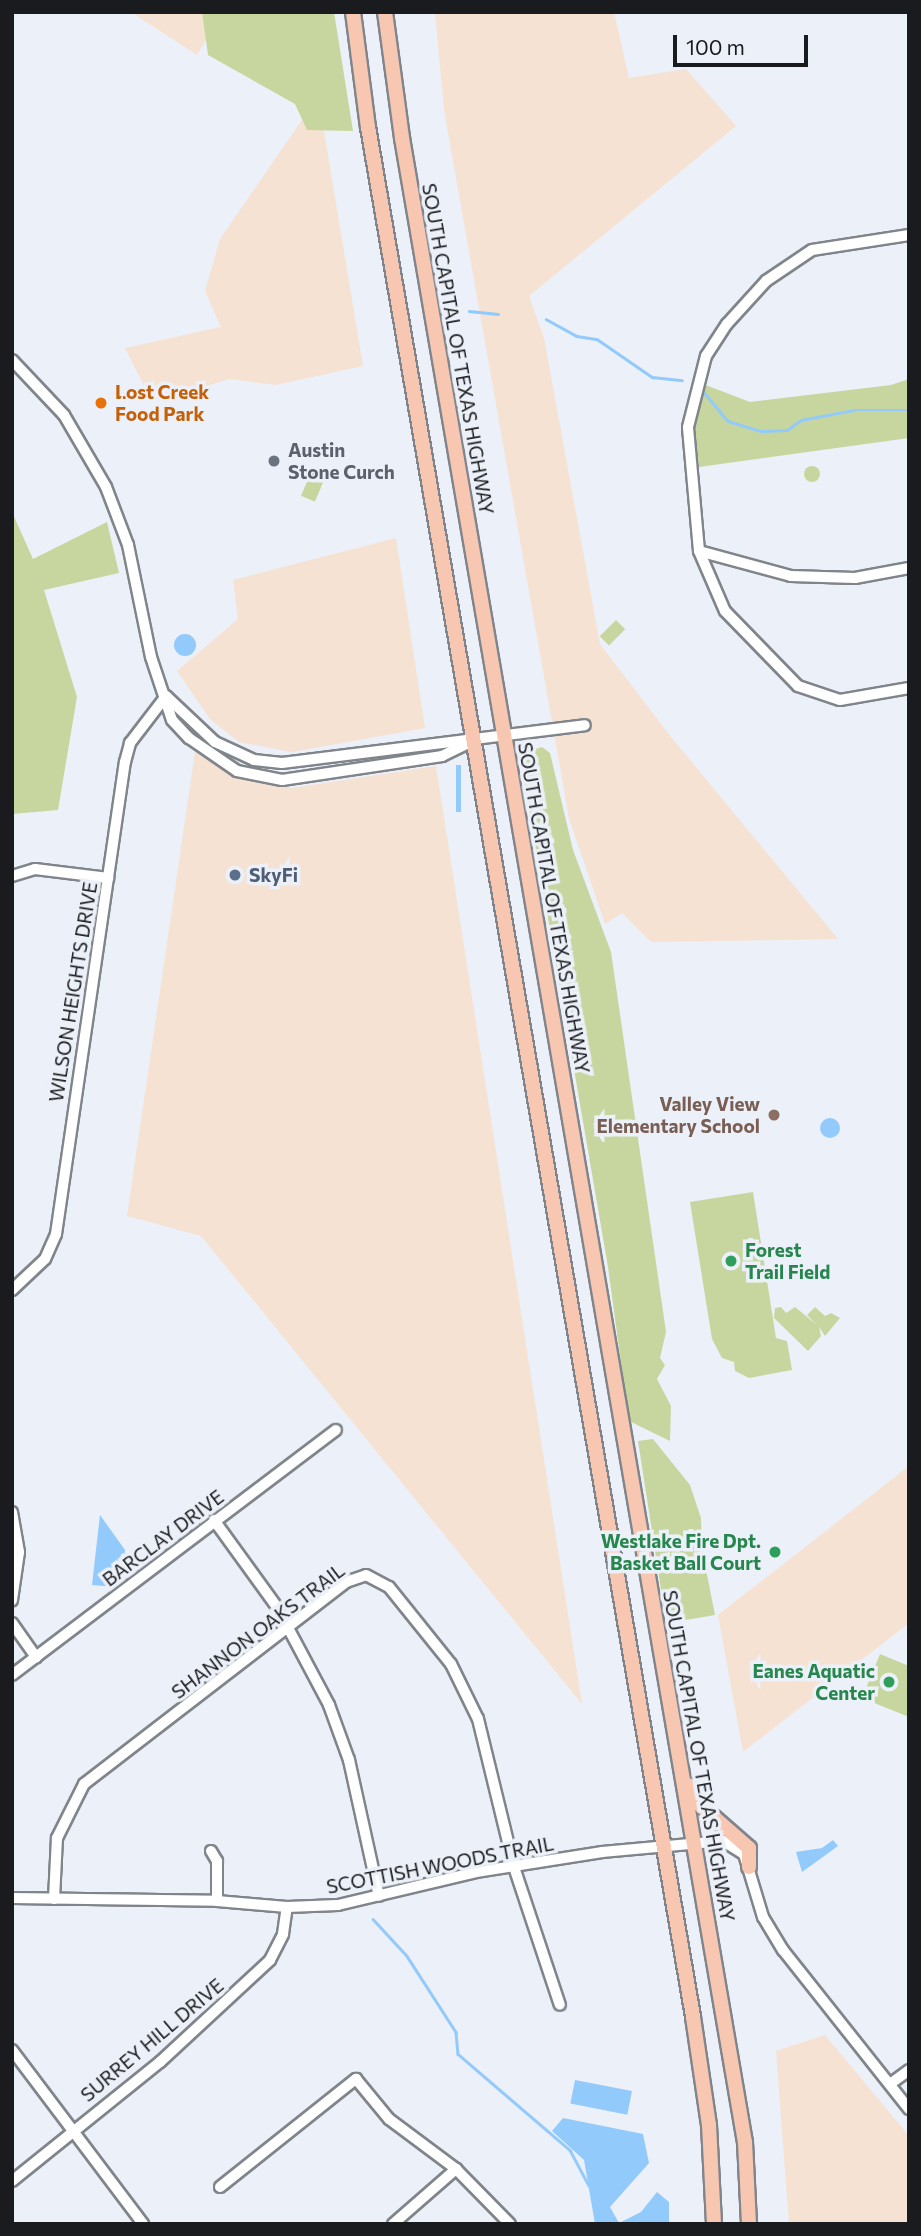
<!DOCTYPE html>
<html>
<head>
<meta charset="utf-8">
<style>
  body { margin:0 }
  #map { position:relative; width:921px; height:2236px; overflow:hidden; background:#ecf0f8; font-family:Commissioner,sans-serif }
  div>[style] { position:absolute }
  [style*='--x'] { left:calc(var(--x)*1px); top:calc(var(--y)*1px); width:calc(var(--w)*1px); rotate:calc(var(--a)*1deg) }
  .commercial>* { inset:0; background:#f5e2d2 }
  .green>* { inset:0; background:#c7d69e; transform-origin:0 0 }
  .round { border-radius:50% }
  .water>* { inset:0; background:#92cafb; transform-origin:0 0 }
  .stream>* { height:2.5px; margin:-1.25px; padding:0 1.25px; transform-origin:1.25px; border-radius:1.25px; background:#92cafb }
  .roads { filter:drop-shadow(2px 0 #80858b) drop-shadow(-2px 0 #80858b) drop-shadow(0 2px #80858b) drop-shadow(0 -2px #80858b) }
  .minor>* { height:10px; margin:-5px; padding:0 5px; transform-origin:5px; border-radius:5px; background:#fff }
  .highway>* { height:14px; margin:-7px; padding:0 7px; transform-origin:7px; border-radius:7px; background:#f8c7b2 }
  .dots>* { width:19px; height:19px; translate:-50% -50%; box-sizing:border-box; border:4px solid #ecf0f8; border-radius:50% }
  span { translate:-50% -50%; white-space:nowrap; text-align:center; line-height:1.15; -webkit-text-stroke:7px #ecf0f8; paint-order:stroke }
  .street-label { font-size:19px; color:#1a1b1e }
  .food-label { font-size:19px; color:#c56008; font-weight:700 }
  .left { translate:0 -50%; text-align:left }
  .worship-label { font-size:19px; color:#5b616d; font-weight:700 }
  .service-label { font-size:19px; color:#4e5e75; font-weight:700 }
  .education-label { font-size:19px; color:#785e54; font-weight:700 }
  .right { translate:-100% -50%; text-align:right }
  .leisure-label { font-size:19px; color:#27864d; font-weight:700 }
  .frame { position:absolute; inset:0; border:14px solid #1a1b1e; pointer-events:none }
  .scale { position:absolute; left:673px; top:35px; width:135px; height:32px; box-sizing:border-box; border:4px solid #1a1b1e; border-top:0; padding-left:9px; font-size:21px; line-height:24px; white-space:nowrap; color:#1a1b1e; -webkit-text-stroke:5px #ecf0f8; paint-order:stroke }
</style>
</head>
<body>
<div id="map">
  <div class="commercial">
    <i style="clip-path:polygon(131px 12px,222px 12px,197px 55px)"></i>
    <i style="clip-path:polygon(435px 12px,614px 12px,629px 78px,686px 69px,736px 126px,529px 296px,544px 338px,600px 644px,671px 737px,838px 939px,651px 942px,622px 913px,605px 924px,569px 818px,444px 110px)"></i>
    <i style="clip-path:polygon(302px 120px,324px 131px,363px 366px,275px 385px,230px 379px,152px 402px,125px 348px,221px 327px,205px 291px,220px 239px)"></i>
    <i style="clip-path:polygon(396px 538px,425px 728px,292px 752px,239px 742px,210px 719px,177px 671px,238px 619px,233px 580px)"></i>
    <i style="clip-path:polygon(195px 752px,239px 777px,292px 788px,436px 766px,582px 1704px,201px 1236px,127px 1216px)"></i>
    <i style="clip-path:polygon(909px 1466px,909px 1623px,743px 1752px,718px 1615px)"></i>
    <i style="clip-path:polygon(825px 2035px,909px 2136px,909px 2224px,789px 2224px,776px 2051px)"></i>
  </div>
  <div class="green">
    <i style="clip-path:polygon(202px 12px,334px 12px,353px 131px,307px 130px,295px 104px,208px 55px)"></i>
    <i style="clip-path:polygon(909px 379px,909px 438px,699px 467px,694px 428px,703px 384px,750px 402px,891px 385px)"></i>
    <i class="round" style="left:804px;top:466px;width:16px;height:16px"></i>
    <i style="left:312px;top:470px;width:15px;height:28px;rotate:23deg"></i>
    <i style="clip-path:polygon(12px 512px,33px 559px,107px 522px,119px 573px,44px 590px,77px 697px,58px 810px,12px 814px)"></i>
    <i style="left:616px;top:620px;width:13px;height:23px;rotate:45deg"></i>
    <i style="clip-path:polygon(542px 747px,550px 753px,573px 850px,611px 952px,666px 1332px,660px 1358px,665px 1365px,657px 1379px,671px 1406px,670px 1441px,629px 1421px,608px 1267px,521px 761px,526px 752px)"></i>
    <i style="clip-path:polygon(753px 1192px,776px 1338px,787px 1341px,792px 1370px,749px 1378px,735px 1371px,734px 1362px,722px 1358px,712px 1339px,690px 1202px)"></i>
    <i style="clip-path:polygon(781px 1307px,786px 1313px,795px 1307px,817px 1325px,807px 1315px,815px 1307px,825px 1316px,831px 1313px,840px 1318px,825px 1336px,819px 1327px,821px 1336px,808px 1351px,774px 1318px,775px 1308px)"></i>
    <i style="clip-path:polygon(653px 1439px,690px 1485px,701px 1518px,702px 1549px,715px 1615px,674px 1622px,665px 1615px,638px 1441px)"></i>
    <i style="clip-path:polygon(880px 1654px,909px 1666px,909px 1717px,862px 1698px)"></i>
  </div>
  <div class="water">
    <i class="round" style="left:174px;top:634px;width:22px;height:22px"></i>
    <i style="left:456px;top:765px;width:5px;height:47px"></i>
    <i class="round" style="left:820px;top:1118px;width:20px;height:20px"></i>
    <i style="clip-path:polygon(100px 1515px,125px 1550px,123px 1572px,105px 1586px,92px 1585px)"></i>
    <i style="clip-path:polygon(833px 1840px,838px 1846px,802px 1872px,796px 1852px,822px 1848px)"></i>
    <i style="left:575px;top:2080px;width:58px;height:24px;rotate:11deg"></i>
    <i style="clip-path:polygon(563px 2118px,643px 2134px,649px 2163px,610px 2207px,619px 2223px,641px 2212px,657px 2192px,669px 2202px,669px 2224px,595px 2224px,584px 2160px,552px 2131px)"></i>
  </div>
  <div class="stream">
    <i style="--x:469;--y:311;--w:29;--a:6"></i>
    <i style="--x:546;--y:319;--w:35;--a:29"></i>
    <i style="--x:577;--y:336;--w:20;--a:9"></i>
    <i style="--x:597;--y:339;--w:67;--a:34.6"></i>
    <i style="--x:652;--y:377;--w:30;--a:6"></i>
    <i style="--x:702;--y:390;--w:40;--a:50"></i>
    <i style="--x:728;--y:421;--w:34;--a:17"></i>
    <i style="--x:761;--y:431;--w:26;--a:-2"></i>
    <i style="--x:787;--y:430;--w:17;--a:-36"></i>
    <i style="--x:801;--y:420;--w:54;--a:-10.7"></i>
    <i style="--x:854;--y:410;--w:55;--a:0"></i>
    <i style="--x:373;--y:1919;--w:50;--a:47.4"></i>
    <i style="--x:407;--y:1956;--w:90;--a:57.2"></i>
    <i style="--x:456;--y:2032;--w:22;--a:85"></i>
    <i style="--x:458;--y:2054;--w:148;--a:40.6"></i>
    <i style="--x:570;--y:2150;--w:40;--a:62"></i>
  </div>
  <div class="roads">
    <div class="minor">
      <i style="--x:12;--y:360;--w:76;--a:46.6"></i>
      <i style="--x:64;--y:415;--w:83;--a:59.7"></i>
      <i style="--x:106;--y:487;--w:62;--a:69.2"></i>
      <i style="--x:128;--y:545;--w:114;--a:78.4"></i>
      <i style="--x:151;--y:657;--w:66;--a:71.6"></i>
      <i style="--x:172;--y:720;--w:25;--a:47"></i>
      <i style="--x:189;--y:738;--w:58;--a:34.5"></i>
      <i style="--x:237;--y:771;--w:46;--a:11.3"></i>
      <i style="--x:282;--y:780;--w:162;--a:-8.5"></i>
      <i style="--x:442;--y:756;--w:34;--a:-26"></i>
      <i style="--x:699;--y:551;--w:124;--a:-95.1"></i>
      <i style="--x:688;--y:427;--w:73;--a:-75.8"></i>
      <i style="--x:706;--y:356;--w:38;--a:-57"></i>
      <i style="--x:727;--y:324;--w:58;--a:-47.8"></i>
      <i style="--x:766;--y:281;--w:55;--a:-34"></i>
      <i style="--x:812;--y:250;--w:98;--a:-8.8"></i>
      <i style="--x:909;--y:568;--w:55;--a:169.5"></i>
      <i style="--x:855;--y:578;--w:64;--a:-178.2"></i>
      <i style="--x:791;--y:576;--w:95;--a:-164.8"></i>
      <i style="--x:699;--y:551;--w:65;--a:66.6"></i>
      <i style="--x:725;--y:611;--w:105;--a:45.8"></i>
      <i style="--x:798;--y:686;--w:44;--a:18.4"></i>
      <i style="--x:840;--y:700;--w:70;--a:-9.9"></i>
      <i style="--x:166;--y:696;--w:67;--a:43.2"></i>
      <i style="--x:215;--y:742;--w:43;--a:24.8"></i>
      <i style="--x:254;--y:760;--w:28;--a:6"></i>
      <i style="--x:282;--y:763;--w:305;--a:-7.1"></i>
      <i style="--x:12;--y:876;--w:24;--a:-17"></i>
      <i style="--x:35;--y:869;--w:74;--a:7"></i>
      <i style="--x:12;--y:1290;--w:45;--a:-43.2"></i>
      <i style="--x:45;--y:1259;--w:27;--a:-66"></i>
      <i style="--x:56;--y:1234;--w:477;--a:-81.7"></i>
      <i style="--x:125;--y:762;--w:20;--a:-75"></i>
      <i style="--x:130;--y:743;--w:59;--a:-52.5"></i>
      <i style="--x:12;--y:1512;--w:41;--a:80.1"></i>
      <i style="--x:19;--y:1552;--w:49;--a:98.3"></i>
      <i style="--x:214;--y:1520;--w:107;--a:54.1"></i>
      <i style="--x:277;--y:1607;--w:111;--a:62"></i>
      <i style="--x:329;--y:1705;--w:59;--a:70"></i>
      <i style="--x:349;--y:1760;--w:139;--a:77.6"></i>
      <i style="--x:12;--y:1623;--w:42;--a:54.8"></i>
      <i style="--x:12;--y:1675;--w:406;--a:-37.1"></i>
      <i style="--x:211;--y:1851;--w:12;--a:59"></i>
      <i style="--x:217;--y:1861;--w:40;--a:90"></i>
      <i style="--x:12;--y:1898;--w:205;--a:0.8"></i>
      <i style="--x:217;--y:1901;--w:70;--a:4.9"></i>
      <i style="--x:287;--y:1907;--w:51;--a:-2.2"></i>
      <i style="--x:338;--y:1905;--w:142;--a:-13.4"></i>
      <i style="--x:476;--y:1872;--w:128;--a:-9"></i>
      <i style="--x:602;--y:1852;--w:121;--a:-5.2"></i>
      <i style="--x:723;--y:1841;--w:25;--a:32"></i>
      <i style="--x:744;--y:1854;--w:66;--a:73.2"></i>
      <i style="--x:763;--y:1917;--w:39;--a:59"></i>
      <i style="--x:783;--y:1950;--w:203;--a:51.6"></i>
      <i style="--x:54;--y:1899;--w:61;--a:-87.2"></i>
      <i style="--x:57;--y:1838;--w:60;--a:-63.4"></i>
      <i style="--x:84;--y:1784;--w:331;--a:-37.6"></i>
      <i style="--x:346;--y:1582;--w:21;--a:-19"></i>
      <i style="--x:366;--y:1575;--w:26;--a:28"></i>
      <i style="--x:389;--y:1587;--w:99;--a:51.2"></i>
      <i style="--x:451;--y:1664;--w:61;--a:63.9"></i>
      <i style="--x:478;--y:1719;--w:152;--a:76.3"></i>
      <i style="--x:514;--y:1867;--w:145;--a:71.6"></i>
      <i style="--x:12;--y:2050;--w:218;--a:53"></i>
      <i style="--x:890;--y:2084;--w:24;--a:-36"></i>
      <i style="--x:12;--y:2181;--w:190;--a:-38.8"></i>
      <i style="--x:160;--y:2062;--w:150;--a:-42.8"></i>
      <i style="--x:270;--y:1960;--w:29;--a:-63"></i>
      <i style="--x:283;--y:1934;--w:27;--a:-82"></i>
      <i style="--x:220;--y:2187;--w:174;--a:-38.5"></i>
      <i style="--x:356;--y:2079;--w:52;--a:50.5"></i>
      <i style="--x:389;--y:2119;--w:84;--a:36.7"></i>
      <i style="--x:456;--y:2169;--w:77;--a:45.5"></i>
      <i style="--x:393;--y:2224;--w:84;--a:-41.1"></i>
    </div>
    <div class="highway">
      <i style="--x:353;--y:12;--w:116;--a:82.6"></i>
      <i style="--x:368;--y:127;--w:1918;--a:80.24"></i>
      <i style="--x:693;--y:2017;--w:109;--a:81.6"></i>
      <i style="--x:709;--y:2125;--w:99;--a:87.1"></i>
      <i style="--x:385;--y:12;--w:127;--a:82.3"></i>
      <i style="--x:402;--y:138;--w:2033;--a:80.29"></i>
      <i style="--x:745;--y:2142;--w:82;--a:87.2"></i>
      <i style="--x:688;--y:1785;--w:25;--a:58"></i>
      <i style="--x:701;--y:1806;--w:64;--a:41.2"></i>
      <i style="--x:749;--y:1848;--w:19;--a:90"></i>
    </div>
  </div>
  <div class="dots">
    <i style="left:101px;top:403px;background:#e8710a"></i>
    <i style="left:274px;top:461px;background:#6b7280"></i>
    <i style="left:235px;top:875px;background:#5c6f8a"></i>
    <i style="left:774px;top:1115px;background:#8d6e63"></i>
    <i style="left:731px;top:1261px;background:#2e9e5b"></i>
    <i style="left:775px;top:1552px;background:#2e9e5b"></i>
    <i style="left:889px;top:1682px;background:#2e9e5b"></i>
  </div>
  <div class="street-label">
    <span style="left:458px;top:349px;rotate:80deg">SOUTH CAPITAL OF TEXAS HIGHWAY</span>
    <span style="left:554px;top:908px;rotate:80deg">SOUTH CAPITAL OF TEXAS HIGHWAY</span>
    <span style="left:73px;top:992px;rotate:-81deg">WILSON HEIGHTS DRIVE</span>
    <span style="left:163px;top:1538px;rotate:-37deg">BARCLAY DRIVE</span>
    <span style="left:258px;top:1631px;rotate:-37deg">SHANNON OAKS TRAIL</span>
    <span style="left:699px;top:1756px;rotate:80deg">SOUTH CAPITAL OF TEXAS HIGHWAY</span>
    <span style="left:440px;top:1865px;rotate:-11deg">SCOTTISH WOODS TRAIL</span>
    <span style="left:152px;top:2040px;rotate:-40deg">SURREY HILL DRIVE</span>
  </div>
  <div class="food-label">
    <span class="left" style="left:115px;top:403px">Lost Creek<br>Food Park</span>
  </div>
  <div class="worship-label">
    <span class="left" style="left:288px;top:461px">Austin<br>Stone Curch</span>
  </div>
  <div class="service-label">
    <span class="left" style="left:249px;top:875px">SkyFi</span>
  </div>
  <div class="education-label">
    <span class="right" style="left:760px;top:1115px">Valley View<br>Elementary School</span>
  </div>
  <div class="leisure-label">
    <span class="left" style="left:745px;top:1261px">Forest<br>Trail Field</span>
    <span class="right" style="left:761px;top:1552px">Westlake Fire Dpt.<br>Basket Ball Court</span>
    <span class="right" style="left:875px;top:1682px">Eanes Aquatic<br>Center</span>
  </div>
  <div class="frame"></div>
  <div class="scale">100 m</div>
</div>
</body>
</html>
